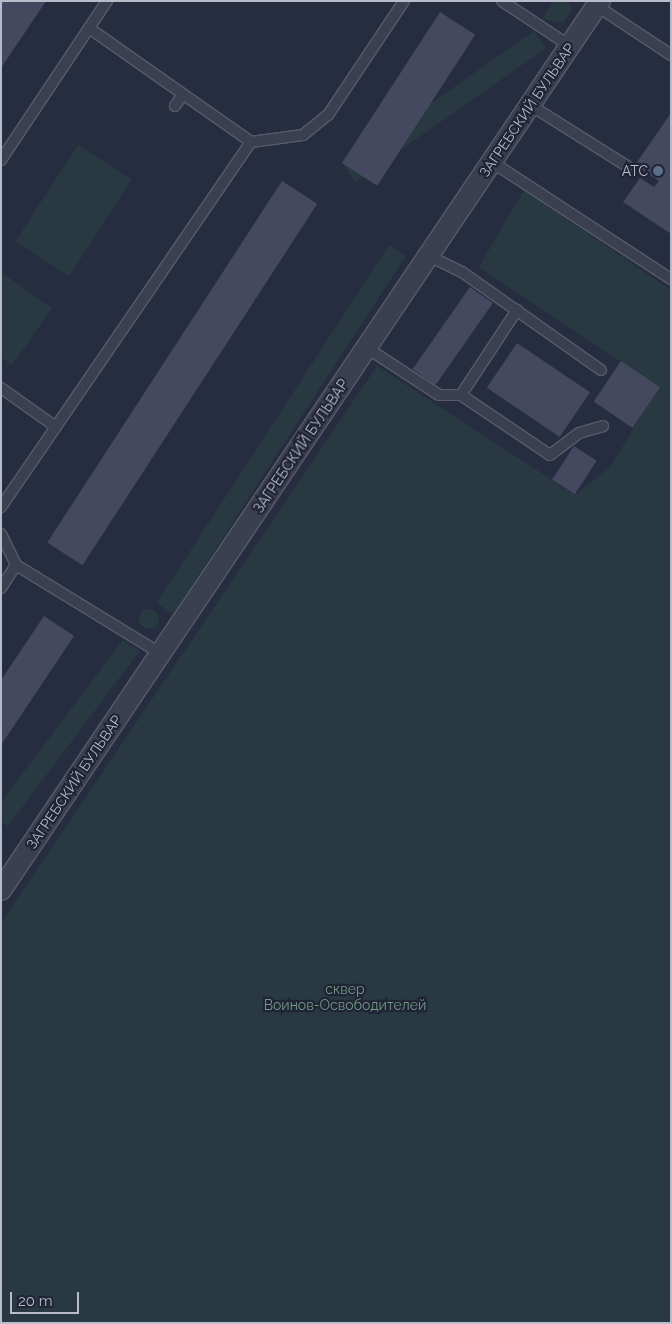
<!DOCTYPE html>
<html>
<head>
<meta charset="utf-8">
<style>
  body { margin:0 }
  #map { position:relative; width:672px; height:1324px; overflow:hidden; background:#272d40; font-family:Raleway,sans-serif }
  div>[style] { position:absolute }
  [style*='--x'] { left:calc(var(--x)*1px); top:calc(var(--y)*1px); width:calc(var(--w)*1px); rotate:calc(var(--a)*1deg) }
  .green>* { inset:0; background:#293941; transform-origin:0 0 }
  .round { border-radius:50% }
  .building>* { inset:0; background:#444960; transform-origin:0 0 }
  .roads { filter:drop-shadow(1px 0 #565a6a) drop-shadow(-1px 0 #565a6a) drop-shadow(0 1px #565a6a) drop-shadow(0 -1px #565a6a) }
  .lane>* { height:10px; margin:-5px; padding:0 5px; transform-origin:5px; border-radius:5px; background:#3b4050 }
  .street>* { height:20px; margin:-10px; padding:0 10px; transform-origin:10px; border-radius:10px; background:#3b4050 }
  .dots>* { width:14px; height:14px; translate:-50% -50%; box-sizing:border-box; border:2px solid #202435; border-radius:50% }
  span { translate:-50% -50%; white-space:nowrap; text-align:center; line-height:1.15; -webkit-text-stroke:4.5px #202435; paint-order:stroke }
  .street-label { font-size:14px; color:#b8bbca }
  .poi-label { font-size:14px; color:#b8bbca }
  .right { translate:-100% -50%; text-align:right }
  .park-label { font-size:14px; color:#709a83 }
  .frame { position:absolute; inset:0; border:2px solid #b8bbca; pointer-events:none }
  .scale { position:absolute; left:10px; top:1292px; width:69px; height:22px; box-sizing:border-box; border:2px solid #b8bbca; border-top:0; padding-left:6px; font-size:15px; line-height:18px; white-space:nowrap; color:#b8bbca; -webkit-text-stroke:4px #202435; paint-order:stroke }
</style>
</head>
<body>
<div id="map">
  <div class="green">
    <i style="clip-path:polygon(554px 1px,568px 1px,572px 9px,563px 23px,542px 19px)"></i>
    <i style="left:534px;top:31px;width:21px;height:233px;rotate:55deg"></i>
    <i style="left:78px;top:145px;width:64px;height:115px;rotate:33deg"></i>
    <i style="clip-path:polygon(524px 190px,671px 290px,671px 1323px,1px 1323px,1px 923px,377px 366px,575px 495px,610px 467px,659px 387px,479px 267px)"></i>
    <i style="left:389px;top:245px;width:20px;height:427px;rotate:33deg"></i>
    <i style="clip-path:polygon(1px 272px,52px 308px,12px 365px,1px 357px)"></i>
    <i class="round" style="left:139px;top:609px;width:20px;height:20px"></i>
    <i style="left:123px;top:640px;width:20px;height:218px;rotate:37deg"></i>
  </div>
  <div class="building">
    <i style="clip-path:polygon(2px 1px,46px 1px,1px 68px,1px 2px)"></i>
    <i style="left:440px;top:12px;width:42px;height:180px;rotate:33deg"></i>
    <i style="clip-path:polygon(671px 113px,671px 234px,623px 202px,640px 178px,654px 187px,659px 181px,635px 165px)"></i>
    <i style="left:282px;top:181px;width:42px;height:431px;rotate:33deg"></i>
    <i style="left:470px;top:287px;width:28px;height:100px;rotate:35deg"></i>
    <i style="left:517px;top:343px;width:88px;height:54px;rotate:34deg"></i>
    <i style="left:621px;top:361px;width:47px;height:49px;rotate:34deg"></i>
    <i style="left:574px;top:446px;width:27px;height:40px;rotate:33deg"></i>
    <i style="clip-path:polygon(44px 616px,74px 636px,1px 745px,1px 680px)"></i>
  </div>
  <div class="roads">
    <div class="lane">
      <i style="--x:502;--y:1;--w:82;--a:33.5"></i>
      <i style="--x:594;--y:4;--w:92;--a:33.5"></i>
      <i style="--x:89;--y:28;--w:198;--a:35.1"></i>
      <i style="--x:251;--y:142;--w:52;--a:-7.7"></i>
      <i style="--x:303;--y:135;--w:32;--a:-39"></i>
      <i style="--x:328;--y:115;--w:137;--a:-56.3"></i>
      <i style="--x:530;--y:105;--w:115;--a:32.2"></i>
      <i style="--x:175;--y:106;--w:14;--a:-56"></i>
      <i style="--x:1;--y:160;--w:191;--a:-56.3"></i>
      <i style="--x:492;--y:162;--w:214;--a:33.2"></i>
      <i style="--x:429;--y:256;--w:37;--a:26"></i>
      <i style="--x:462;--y:272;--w:170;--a:35.2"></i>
      <i style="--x:367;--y:348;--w:86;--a:33.1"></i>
      <i style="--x:439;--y:395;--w:22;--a:0"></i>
      <i style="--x:461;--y:395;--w:107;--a:34"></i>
      <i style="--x:550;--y:455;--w:36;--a:-37"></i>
      <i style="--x:579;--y:433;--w:25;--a:-16"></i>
      <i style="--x:1;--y:388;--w:67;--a:35.3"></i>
      <i style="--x:461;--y:395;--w:102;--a:-56.6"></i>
      <i style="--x:1;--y:507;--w:442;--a:-55.6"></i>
      <i style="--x:1;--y:534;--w:34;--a:64"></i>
      <i style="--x:16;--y:565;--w:170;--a:31.5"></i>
      <i style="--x:1;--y:588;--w:27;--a:-57"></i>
    </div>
    <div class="street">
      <i style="--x:1;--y:890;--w:1072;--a:-56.03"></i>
    </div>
  </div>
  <div class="dots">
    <i style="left:658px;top:171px;background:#5c6f8a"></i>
  </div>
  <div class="street-label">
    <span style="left:527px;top:110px;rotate:-56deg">ЗАГРЕБСКИЙ БУЛЬВАР</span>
    <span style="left:301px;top:446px;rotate:-56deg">ЗАГРЕБСКИЙ БУЛЬВАР</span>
    <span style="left:74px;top:782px;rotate:-56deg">ЗАГРЕБСКИЙ БУЛЬВАР</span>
  </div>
  <div class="poi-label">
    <span class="right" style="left:648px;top:171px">АТС</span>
  </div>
  <div class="park-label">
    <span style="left:345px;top:997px">сквер<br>Воинов-Освободителей</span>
  </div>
  <div class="frame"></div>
  <div class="scale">20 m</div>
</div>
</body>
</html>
